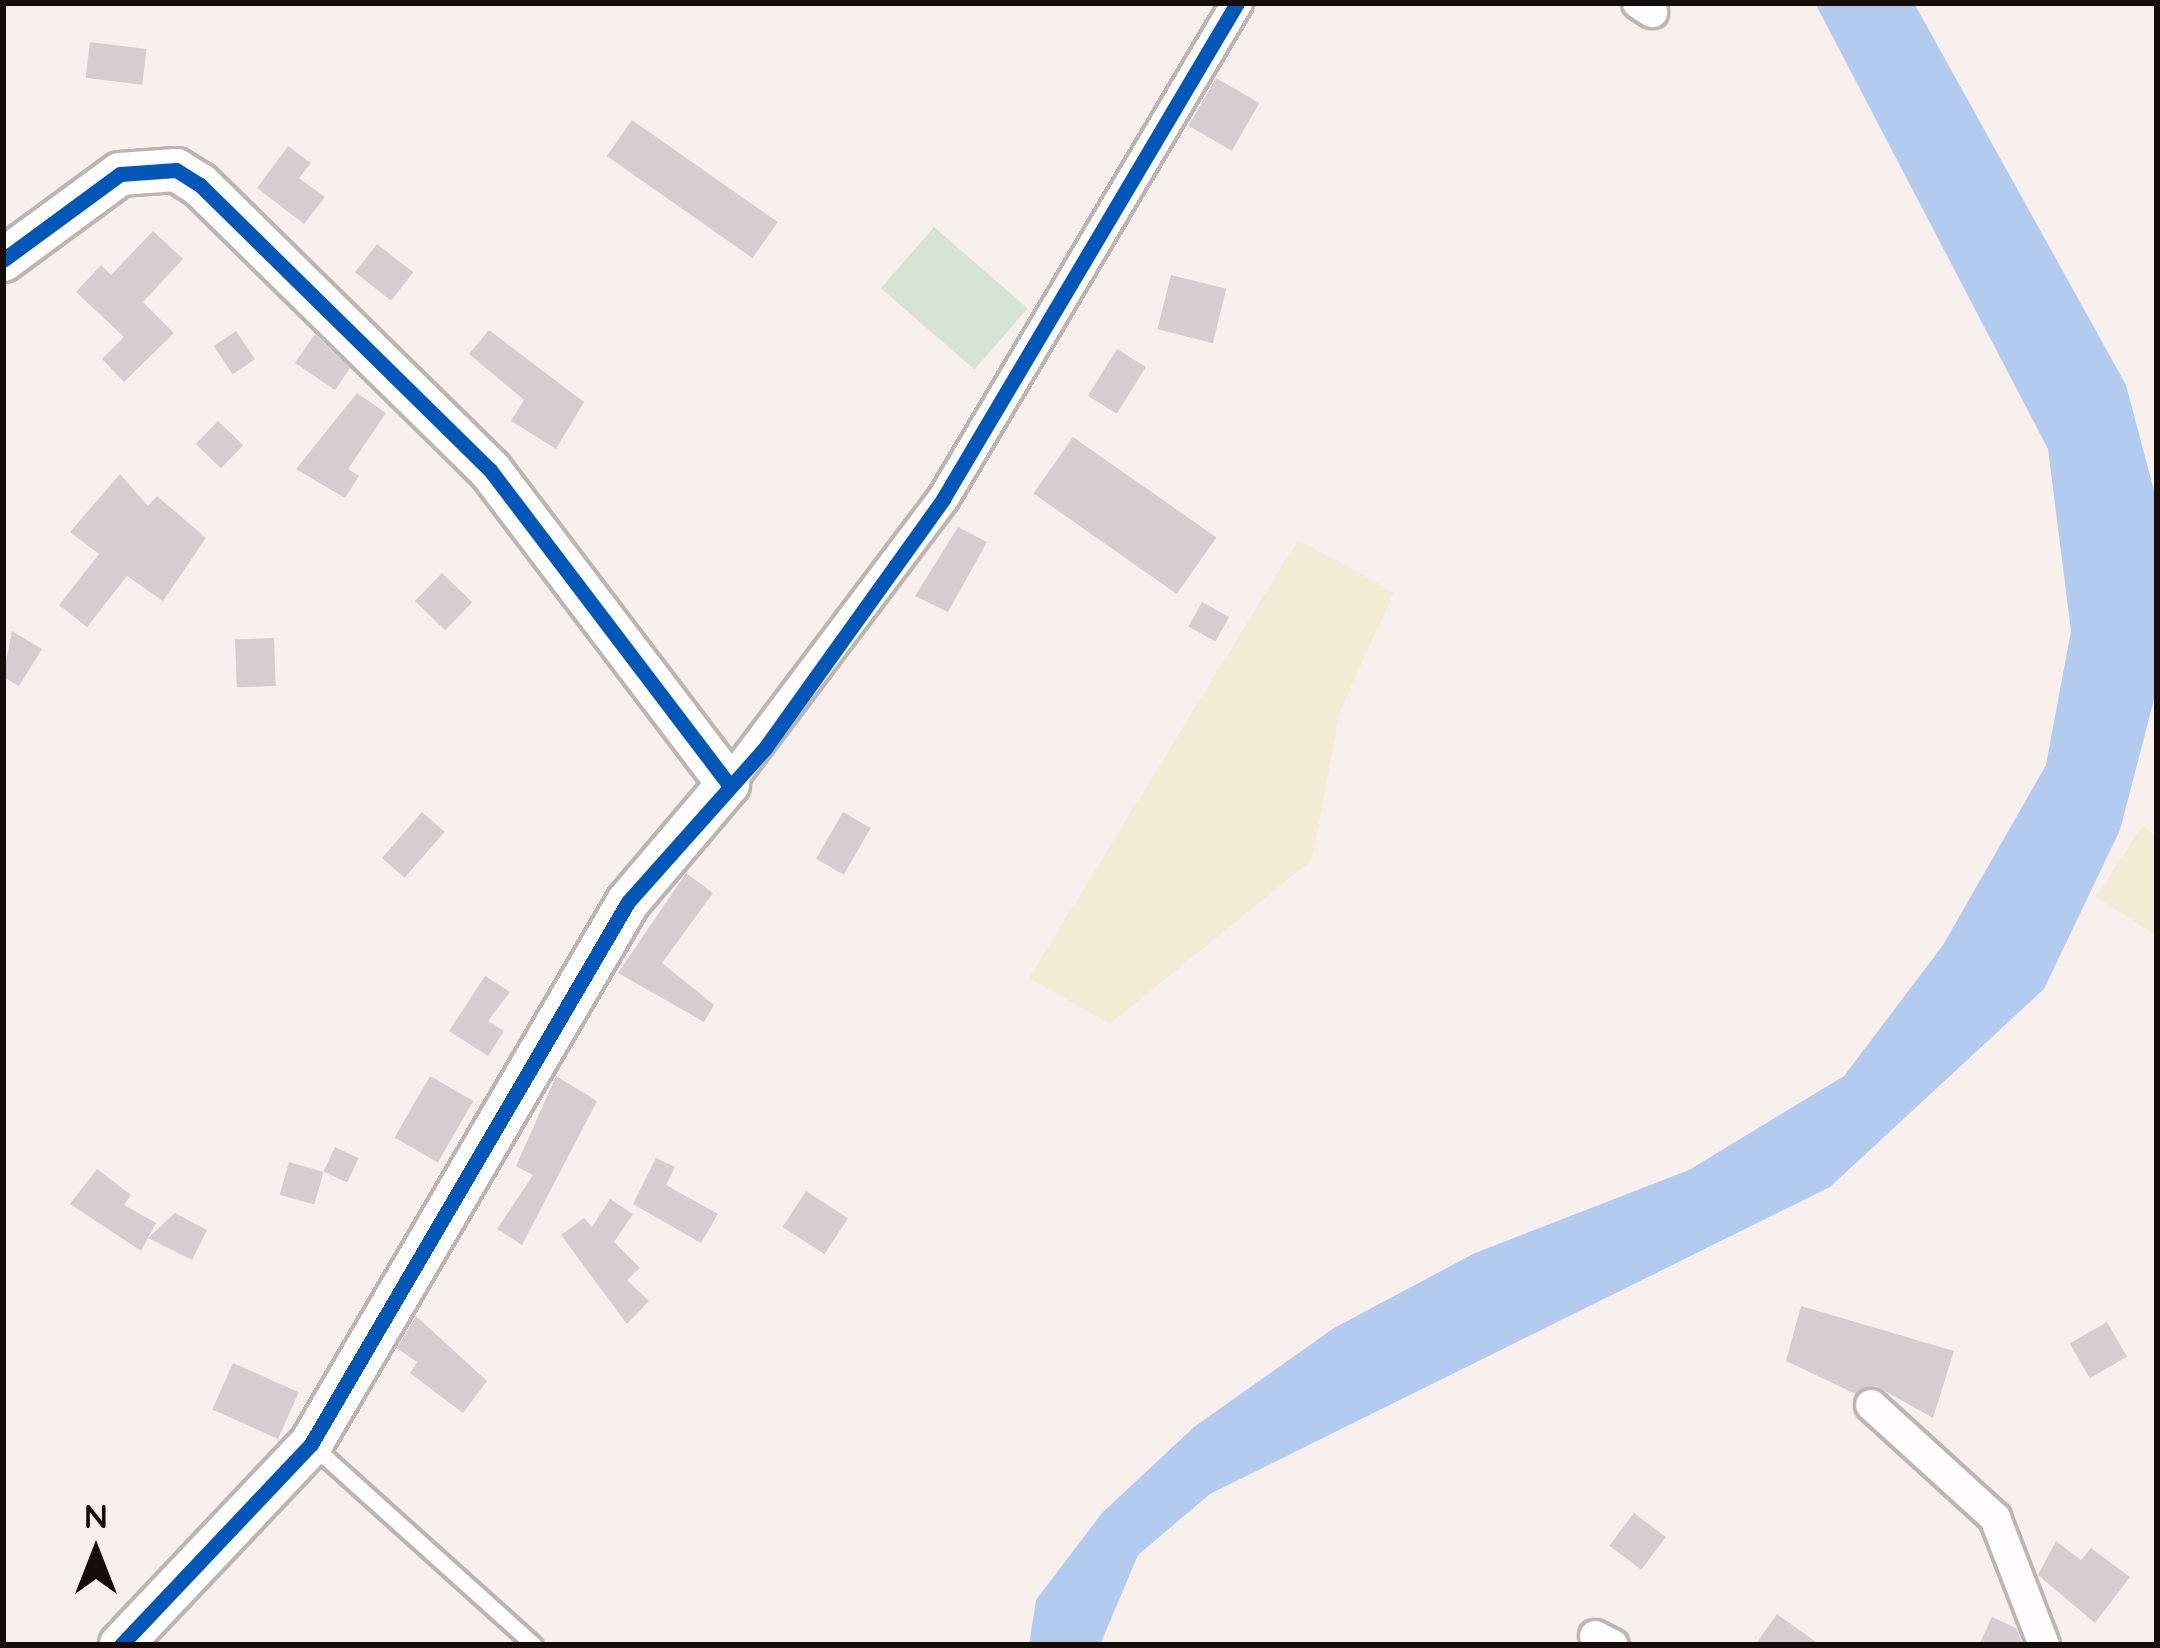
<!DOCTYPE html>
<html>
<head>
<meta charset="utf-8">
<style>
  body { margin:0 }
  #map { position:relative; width:2160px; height:1648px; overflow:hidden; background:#f8f0ec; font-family:Quicksand,sans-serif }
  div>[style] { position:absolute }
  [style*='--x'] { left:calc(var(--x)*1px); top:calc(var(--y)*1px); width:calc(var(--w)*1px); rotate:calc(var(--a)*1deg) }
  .green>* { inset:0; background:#d4e3d3; transform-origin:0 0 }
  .sand>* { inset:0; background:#f5ecd5 }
  .water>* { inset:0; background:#b3cbef }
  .building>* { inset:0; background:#d6cece; transform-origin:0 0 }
  .roads { filter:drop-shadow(3px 0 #bdb5b1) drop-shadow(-3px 0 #bdb5b1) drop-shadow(0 3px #bdb5b1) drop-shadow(0 -3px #bdb5b1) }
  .lane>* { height:15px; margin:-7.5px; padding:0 7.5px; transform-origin:7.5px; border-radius:7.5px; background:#fefdfc }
  .street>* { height:30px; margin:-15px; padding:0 15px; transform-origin:15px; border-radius:15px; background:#fefdfc }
  .secondary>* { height:42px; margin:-21px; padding:0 21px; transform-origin:21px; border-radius:21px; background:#fefdfc }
  .cycleway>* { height:15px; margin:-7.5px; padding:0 7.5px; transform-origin:7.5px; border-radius:7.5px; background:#0057b8 }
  span { translate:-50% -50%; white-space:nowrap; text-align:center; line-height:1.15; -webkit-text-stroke:9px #fdefe7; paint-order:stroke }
  .frame { position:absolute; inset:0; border:6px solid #140d09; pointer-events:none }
  .north { position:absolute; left:36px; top:1492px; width:120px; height:120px; -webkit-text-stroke:9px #fdefe7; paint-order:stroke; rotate:0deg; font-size:33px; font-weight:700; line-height:48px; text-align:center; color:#140d09 }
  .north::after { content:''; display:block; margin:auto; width:42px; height:54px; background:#140d09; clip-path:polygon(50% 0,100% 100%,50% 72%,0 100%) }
</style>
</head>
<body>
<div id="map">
  <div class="green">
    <i style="left:934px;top:227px;width:124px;height:81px;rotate:41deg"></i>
  </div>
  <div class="sand">
    <i style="clip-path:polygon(1298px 540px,1394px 592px,1340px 711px,1312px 860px,1110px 1024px,1029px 978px)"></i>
    <i style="clip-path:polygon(2142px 826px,2157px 836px,2157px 936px,2096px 897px)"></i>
  </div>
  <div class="water">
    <i style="clip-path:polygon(1815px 3px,1914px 3px,2126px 385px,2156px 498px,2157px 688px,2120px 830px,2044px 989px,1830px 1187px,1210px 1494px,1138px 1555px,1100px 1645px,1029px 1645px,1036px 1600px,1102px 1513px,1194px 1427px,1334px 1328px,1475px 1253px,1689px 1170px,1844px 1076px,1943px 945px,2046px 765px,2071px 631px,2048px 449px)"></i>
  </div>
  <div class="building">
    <i style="left:90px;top:42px;width:57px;height:36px;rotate:7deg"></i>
    <i style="left:1216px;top:78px;width:50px;height:55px;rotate:30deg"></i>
    <i style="left:632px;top:120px;width:178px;height:44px;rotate:35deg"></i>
    <i style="clip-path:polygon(288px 146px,311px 163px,299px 178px,325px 197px,304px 224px,257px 188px)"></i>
    <i style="clip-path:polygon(153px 231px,183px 259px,143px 302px,174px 333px,124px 382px,102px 359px,124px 337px,76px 292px,101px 265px,111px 275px)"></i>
    <i style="left:377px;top:244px;width:46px;height:36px;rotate:38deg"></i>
    <i style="left:1171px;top:275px;width:57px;height:56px;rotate:14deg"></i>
    <i style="clip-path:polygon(489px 330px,584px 402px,556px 449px,511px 421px,524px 400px,469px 354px)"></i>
    <i style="left:236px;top:331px;width:34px;height:27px;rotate:56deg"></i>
    <i style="clip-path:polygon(315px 334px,350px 368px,335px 390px,295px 363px)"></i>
    <i style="left:1117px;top:349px;width:34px;height:55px;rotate:32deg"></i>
    <i style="clip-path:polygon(357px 393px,386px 413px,348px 469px,359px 476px,345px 498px,296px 469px)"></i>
    <i style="left:218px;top:421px;width:35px;height:32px;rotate:44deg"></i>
    <i style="left:1073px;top:437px;width:175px;height:69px;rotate:35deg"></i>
    <i style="clip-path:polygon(120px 474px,148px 506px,157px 496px,206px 538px,163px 601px,127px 576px,87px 627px,59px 605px,99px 554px,70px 532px)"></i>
    <i style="clip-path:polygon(958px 527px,987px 542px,948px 612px,915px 596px)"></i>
    <i style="left:442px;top:573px;width:42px;height:39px;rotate:44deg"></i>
    <i style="left:1202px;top:602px;width:31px;height:28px;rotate:29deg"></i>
    <i style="clip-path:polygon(12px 631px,42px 649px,19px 686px,3px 677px)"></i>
    <i style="left:274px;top:638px;width:48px;height:39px;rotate:88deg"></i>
    <i style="left:422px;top:812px;width:30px;height:61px;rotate:41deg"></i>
    <i style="left:843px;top:812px;width:32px;height:54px;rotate:30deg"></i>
    <i style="clip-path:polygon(686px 873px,713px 893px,662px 963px,714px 1005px,704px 1022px,618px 973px)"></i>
    <i style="clip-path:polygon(485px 976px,510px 992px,488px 1021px,504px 1031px,488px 1056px,449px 1031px)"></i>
    <i style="left:430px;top:1076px;width:50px;height:71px;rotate:30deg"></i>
    <i style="clip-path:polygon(556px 1076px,597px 1101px,522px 1245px,497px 1229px,533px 1175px,516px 1166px)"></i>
    <i style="left:335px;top:1147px;width:26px;height:27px;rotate:25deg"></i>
    <i style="clip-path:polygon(656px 1158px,675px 1167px,666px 1185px,718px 1214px,701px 1243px,633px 1204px)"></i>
    <i style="left:289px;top:1162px;width:36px;height:34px;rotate:16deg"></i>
    <i style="clip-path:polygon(97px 1169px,131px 1195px,124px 1205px,156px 1223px,141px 1251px,70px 1204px)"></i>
    <i style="left:806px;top:1191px;width:50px;height:43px;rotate:33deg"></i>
    <i style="clip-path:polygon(610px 1199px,633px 1214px,614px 1242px,640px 1268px,627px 1280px,649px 1301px,627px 1324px,561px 1235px,584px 1218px,592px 1227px)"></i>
    <i style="clip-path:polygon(175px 1213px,207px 1230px,192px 1260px,148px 1238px)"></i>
    <i style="clip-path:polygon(1801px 1306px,1954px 1351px,1933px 1418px,1876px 1386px,1856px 1394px,1786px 1361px)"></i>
    <i style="clip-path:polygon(416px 1316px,487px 1381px,463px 1413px,410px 1373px,417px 1362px,397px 1348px)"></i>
    <i style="left:2107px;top:1322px;width:40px;height:43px;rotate:60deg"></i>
    <i style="left:233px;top:1363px;width:72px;height:51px;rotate:24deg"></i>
    <i style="left:1634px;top:1513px;width:40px;height:41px;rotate:37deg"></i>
    <i style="clip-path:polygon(2056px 1541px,2081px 1560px,2091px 1548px,2130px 1577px,2095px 1623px,2038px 1575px)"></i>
    <i style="clip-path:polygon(1777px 1614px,1820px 1645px,1755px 1645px)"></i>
    <i style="clip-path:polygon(1992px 1617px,2016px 1628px,2023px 1645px,1979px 1645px)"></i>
  </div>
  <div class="roads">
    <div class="lane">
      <i style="--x:313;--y:1446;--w:297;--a:42"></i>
    </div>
    <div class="street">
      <i style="--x:1638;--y:3;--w:17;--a:33"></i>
      <i style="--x:728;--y:784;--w:357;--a:-53"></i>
      <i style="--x:943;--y:499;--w:577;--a:-59.34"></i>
      <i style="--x:1871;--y:1405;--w:168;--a:42.3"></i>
      <i style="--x:1995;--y:1518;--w:136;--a:68.9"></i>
      <i style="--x:1595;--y:1636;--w:20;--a:27"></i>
    </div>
    <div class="secondary">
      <i style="--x:3;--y:260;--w:145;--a:-36.3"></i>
      <i style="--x:120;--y:174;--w:56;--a:-4.1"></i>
      <i style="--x:176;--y:170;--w:28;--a:32"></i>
      <i style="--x:200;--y:185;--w:407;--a:44.5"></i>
      <i style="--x:490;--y:470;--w:394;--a:52.8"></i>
      <i style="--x:728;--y:784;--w:155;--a:130.3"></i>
      <i style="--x:628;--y:902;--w:628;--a:120.32"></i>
      <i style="--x:311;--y:1444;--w:277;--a:133.4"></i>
    </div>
  </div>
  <div class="cycleway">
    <i style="--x:3;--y:260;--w:145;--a:-36.3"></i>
    <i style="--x:120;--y:174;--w:56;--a:-4.1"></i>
    <i style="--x:176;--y:170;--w:28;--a:32"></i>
    <i style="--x:200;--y:185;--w:407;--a:44.5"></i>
    <i style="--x:490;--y:470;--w:394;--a:52.8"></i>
    <i style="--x:121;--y:1645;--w:277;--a:-46.6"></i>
    <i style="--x:311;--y:1444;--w:628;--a:-59.68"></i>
    <i style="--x:628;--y:902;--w:206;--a:-48.3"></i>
    <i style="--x:765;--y:748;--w:306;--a:-54.4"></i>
    <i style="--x:943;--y:499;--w:577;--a:-59.34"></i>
  </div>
  <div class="frame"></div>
  <div class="north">N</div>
</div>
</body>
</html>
